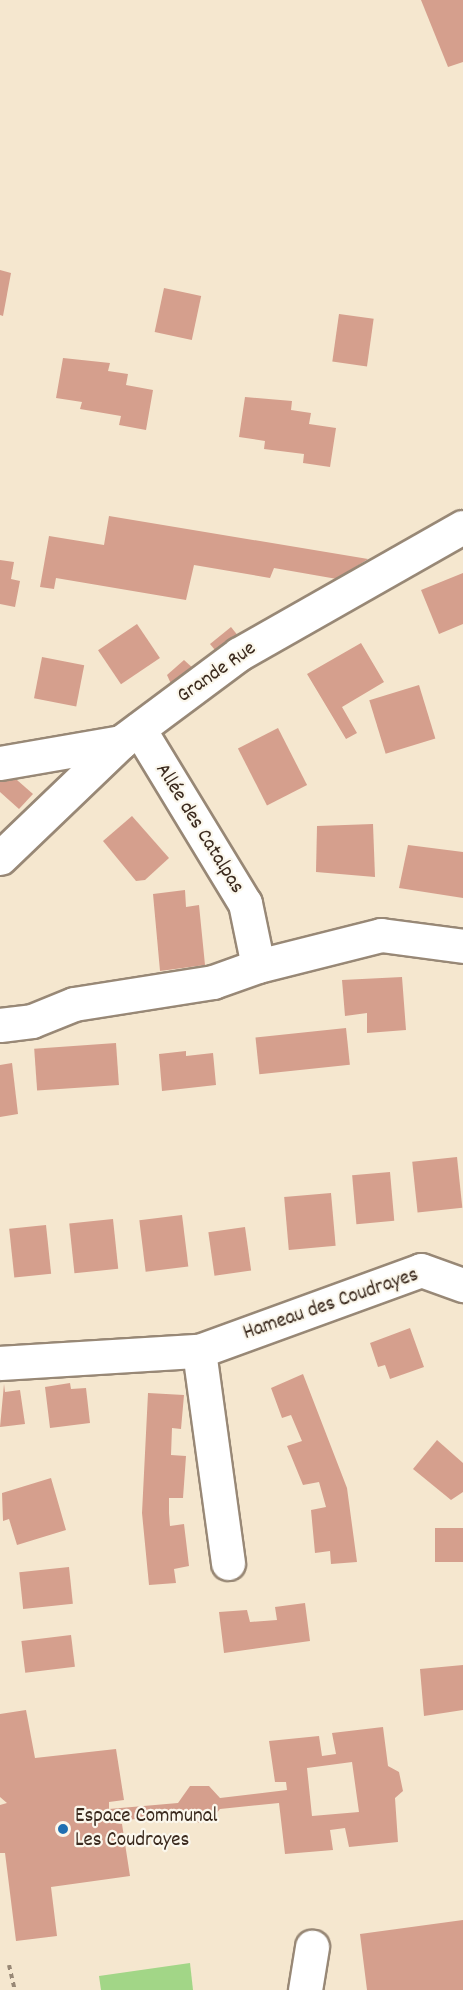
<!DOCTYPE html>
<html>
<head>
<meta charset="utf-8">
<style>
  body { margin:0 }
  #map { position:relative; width:463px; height:1990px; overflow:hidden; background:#f5e7cf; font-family:Dekko,sans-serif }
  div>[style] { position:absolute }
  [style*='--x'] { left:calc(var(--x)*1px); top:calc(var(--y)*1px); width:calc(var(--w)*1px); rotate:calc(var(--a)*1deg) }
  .green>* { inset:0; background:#a2d687 }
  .building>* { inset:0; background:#d59f8d; transform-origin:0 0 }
  .path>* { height:4px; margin-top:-2px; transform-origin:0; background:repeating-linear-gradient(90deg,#988876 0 4.5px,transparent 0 9px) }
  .roads { filter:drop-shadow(2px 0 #988876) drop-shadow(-2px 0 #988876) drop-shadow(0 2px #988876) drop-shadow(0 -2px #988876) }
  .minor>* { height:33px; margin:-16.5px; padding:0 16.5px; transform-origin:16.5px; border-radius:16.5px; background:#fff }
  .dots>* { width:16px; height:16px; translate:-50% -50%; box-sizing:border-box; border:3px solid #fbf7ec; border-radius:50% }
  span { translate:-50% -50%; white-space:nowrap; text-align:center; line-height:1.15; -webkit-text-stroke:4.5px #fbf7ec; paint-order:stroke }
  .street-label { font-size:21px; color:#3b2a1e }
  .poi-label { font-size:21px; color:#3b2a1e }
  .left { translate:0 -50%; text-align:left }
</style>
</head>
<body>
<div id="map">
  <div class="green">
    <i style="clip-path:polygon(190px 1963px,193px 1990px,101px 1990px,99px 1976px)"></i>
  </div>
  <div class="building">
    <i style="clip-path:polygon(421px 0,463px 0,463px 62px,448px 67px)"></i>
    <i style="clip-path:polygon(0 270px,11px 273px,3px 316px,0 315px)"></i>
    <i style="left:164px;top:288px;width:38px;height:45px;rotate:12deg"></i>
    <i style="left:339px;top:314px;width:35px;height:48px;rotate:8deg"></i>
    <i style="clip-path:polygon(63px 358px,110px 363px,108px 371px,128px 374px,126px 385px,153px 390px,146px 430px,119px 425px,121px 416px,80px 409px,82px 402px,56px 398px)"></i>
    <i style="clip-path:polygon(245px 397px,292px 401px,291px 410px,311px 413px,309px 424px,336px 428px,330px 467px,303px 463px,304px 454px,264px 449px,265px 441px,239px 437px)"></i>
    <i style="clip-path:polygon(109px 516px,199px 531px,368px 559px,337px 579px,274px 568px,270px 578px,194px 565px,186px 600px,56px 578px,54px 589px,40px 587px,49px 536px,104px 545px)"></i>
    <i style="clip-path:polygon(0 560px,14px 562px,11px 579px,20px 581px,15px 607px,0 604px)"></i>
    <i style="clip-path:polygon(463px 573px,463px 624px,439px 634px,421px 590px)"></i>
    <i style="left:137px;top:624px;width:41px;height:47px;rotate:56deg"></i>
    <i style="left:231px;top:627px;width:14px;height:27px;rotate:51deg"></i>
    <i style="clip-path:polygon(361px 643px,384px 682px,342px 707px,357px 733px,346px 739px,307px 674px)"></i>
    <i style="left:42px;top:657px;width:43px;height:42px;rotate:11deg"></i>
    <i style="clip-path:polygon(184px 660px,195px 670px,172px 686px,167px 675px)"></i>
    <i style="left:419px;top:685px;width:56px;height:52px;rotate:73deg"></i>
    <i style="left:278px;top:728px;width:64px;height:45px;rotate:63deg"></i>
    <i style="clip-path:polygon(9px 773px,33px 794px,19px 809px,0 792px,0 775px)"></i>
    <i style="clip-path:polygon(132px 816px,169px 858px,145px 880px,136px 881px,103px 841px)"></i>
    <i style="clip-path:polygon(373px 824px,375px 877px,316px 872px,317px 826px)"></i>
    <i style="clip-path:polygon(408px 845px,463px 852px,463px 898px,399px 888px)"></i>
    <i style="clip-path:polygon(185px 890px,186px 907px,199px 905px,205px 965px,160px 971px,153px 894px)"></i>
    <i style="clip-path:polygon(402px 977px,406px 1030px,367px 1033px,367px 1013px,345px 1016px,342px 980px)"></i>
    <i style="left:346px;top:1028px;width:37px;height:91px;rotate:84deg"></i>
    <i style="left:116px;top:1043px;width:42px;height:82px;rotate:86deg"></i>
    <i style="clip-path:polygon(186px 1051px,186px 1056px,213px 1053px,216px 1085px,162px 1091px,159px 1054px)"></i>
    <i style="clip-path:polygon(12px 1063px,18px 1114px,0 1117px,0 1065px)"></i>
    <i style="left:457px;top:1157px;width:51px;height:45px;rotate:84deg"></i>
    <i style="left:390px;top:1172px;width:49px;height:38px;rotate:85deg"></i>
    <i style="left:331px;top:1193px;width:53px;height:47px;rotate:85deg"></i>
    <i style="left:182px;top:1215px;width:52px;height:43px;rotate:83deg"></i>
    <i style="left:113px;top:1219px;width:50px;height:44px;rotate:84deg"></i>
    <i style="left:46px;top:1225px;width:49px;height:37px;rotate:84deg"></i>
    <i style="left:245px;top:1227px;width:44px;height:37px;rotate:82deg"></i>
    <i style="clip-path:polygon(410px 1328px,424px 1367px,390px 1379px,385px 1365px,378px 1367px,370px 1343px)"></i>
    <i style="clip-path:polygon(303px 1374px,347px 1488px,357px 1562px,331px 1564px,330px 1551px,315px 1553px,311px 1510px,326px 1507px,319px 1482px,303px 1485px,287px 1446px,302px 1441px,291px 1415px,282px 1418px,271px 1388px)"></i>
    <i style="clip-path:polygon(70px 1383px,71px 1389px,86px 1388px,90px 1423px,50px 1428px,45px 1387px)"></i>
    <i style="clip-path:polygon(4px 1384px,5px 1392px,20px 1390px,25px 1424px,0 1427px)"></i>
    <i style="clip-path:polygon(148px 1393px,184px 1395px,181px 1429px,172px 1428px,171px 1455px,186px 1456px,183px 1498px,169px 1498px,169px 1513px,170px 1526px,184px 1524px,189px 1566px,174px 1569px,176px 1583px,149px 1585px,142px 1513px)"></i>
    <i style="clip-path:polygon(437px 1440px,463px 1463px,463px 1492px,451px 1500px,413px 1469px)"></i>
    <i style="clip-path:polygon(51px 1478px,66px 1530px,17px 1545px,9px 1519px,3px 1521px,2px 1493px)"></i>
    <i style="left:463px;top:1528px;width:34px;height:28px;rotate:90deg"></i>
    <i style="left:69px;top:1567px;width:37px;height:50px;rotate:84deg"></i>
    <i style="clip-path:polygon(305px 1603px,310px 1641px,224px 1653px,219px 1612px,247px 1610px,250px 1622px,277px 1620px,275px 1607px)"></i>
    <i style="left:71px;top:1635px;width:32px;height:50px;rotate:83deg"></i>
    <i style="clip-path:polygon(463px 1665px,463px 1710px,424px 1716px,420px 1669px)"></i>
    <i style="clip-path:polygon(evenodd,26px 1710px,35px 1758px,116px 1749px,124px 1800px,109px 1802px,109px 1809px,178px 1803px,190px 1786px,209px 1786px,220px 1798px,287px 1790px,286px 1782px,275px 1782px,269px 1741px,319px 1736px,322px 1756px,336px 1754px,332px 1733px,383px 1727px,388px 1766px,399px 1772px,403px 1791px,395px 1798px,398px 1842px,349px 1847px,345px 1828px,330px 1830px,333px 1850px,285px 1854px,279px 1803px,220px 1809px,210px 1821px,199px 1823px,187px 1813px,110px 1822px,122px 1824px,130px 1876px,51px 1887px,57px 1936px,16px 1941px,5px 1853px,0 1853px,0 1805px,7px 1803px,0 1797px,0 1714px,26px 1710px,352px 1762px,359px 1812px,312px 1816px,307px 1768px,352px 1762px)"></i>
    <i style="clip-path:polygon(463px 1920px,463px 1990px,367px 1990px,360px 1934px)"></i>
  </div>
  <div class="path">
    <i style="--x:9;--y:1965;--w:26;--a:77"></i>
  </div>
  <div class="roads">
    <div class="minor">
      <i style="--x:139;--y:729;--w:204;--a:58.7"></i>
      <i style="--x:245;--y:903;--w:64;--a:78.3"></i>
      <i style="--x:258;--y:966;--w:127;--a:-14.1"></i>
      <i style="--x:381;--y:935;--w:83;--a:7.6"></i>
      <i style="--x:0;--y:763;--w:123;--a:-9.8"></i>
      <i style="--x:0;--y:858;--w:168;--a:-43.8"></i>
      <i style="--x:121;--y:742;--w:147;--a:-36.7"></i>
      <i style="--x:239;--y:654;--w:257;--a:-29.6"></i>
      <i style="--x:0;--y:1025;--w:32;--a:-7"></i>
      <i style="--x:32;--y:1021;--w:45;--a:-22"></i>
      <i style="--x:74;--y:1004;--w:141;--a:-9"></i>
      <i style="--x:213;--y:982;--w:48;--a:-19.6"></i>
      <i style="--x:199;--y:1351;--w:214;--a:82.2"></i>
      <i style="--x:0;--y:1363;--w:199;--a:-3.5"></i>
      <i style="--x:199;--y:1351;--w:236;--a:-20"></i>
      <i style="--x:421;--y:1270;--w:45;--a:19.7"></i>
      <i style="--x:305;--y:1990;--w:44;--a:-80.8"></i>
    </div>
  </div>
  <div class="dots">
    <i style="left:63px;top:1829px;background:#1f6fb2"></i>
  </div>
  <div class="street-label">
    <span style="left:217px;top:673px;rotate:-35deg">Grande Rue</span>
    <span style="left:199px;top:829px;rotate:58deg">Allée des Catalpas</span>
    <span style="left:331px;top:1305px;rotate:-19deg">Hameau des Coudrayes</span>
  </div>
  <div class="poi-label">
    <span class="left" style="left:75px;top:1829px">Espace Communal<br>Les Coudrayes</span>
  </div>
</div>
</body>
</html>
